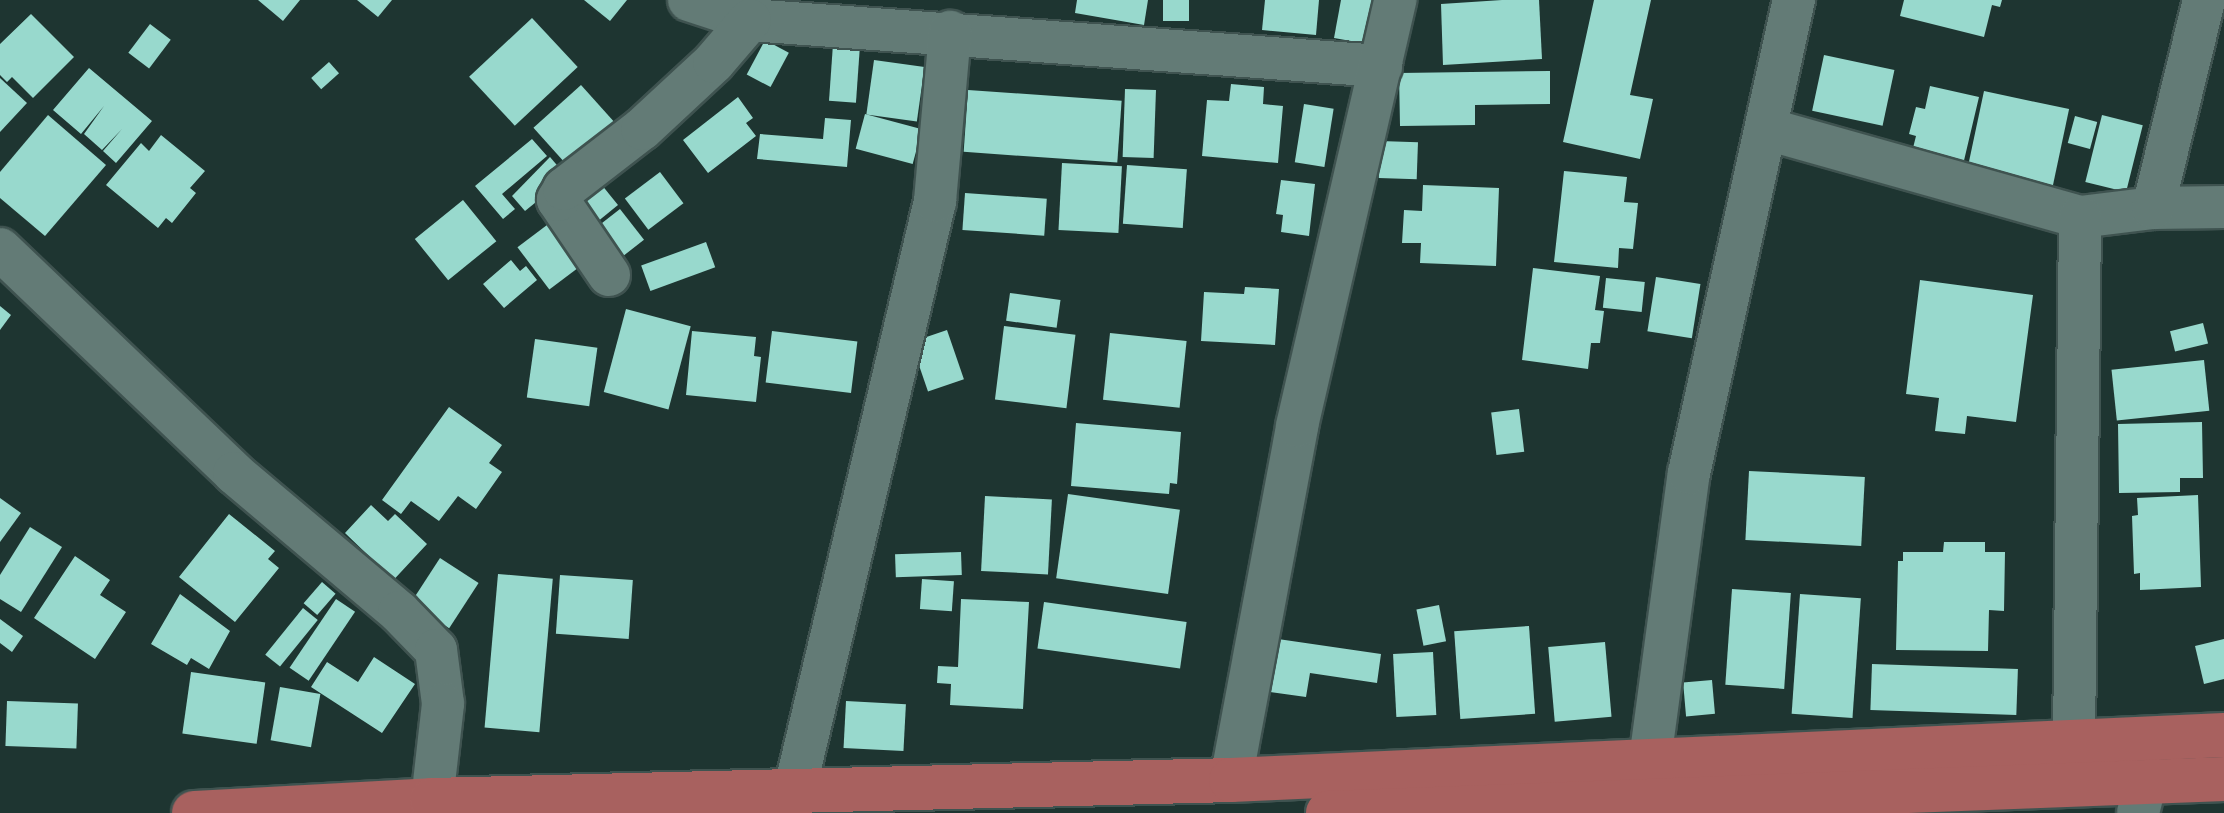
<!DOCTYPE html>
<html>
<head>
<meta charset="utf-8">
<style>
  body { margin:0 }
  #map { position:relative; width:2224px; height:813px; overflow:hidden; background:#1e3531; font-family:Arial,sans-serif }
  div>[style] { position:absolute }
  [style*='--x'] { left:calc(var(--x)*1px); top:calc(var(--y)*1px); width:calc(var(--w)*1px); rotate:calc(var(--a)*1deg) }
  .building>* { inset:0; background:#98d9cd; transform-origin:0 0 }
  .roads { filter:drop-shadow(2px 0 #3f5350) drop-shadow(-2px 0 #3f5350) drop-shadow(0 2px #3f5350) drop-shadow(0 -2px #3f5350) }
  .minor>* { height:42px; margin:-21px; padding:0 21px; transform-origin:21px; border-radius:21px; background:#637b76 }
  .major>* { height:44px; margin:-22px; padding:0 22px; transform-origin:22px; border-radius:22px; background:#a8615f }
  span { translate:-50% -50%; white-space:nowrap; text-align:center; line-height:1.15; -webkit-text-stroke:8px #101a18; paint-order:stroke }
</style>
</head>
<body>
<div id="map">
  <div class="building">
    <i style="clip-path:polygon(258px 0,300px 0,283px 21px)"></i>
    <i style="clip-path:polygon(357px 0,392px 0,378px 17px)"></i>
    <i style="clip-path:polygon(584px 0,627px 0,610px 21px)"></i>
    <i style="clip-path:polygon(1077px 0,1148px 0,1144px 25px,1075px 13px)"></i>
    <i style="left:1163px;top:0;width:26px;height:21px"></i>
    <i style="clip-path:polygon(1265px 0,1319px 0,1316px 35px,1262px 30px)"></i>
    <i style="clip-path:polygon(1341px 0,1376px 0,1368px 44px,1334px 38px)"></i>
    <i style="clip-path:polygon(1502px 0,1539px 0,1542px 59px,1443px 65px,1441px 4px)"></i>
    <i style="clip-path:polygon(1594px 0,1651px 0,1630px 95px,1653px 99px,1640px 159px,1563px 142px)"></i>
    <i style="clip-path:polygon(1904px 0,2002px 0,2000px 7px,1992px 5px,1984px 37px,1900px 16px)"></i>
    <i style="clip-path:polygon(31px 14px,74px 57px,33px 98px,12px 77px,7px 82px,0 75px,0 44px)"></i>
    <i style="left:532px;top:18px;width:67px;height:86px;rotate:47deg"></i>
    <i style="left:150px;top:24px;width:26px;height:36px;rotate:37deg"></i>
    <i style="left:765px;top:40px;width:27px;height:39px;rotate:28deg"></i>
    <i style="left:833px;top:44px;width:27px;height:57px;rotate:4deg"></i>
    <i style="left:1824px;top:55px;width:72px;height:57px;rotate:12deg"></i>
    <i style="left:874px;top:60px;width:51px;height:55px;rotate:8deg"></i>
    <i style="left:329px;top:62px;width:15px;height:24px;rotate:48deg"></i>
    <i style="clip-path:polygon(89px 68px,152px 121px,116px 163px,103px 151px,122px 129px,102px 150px,84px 134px,104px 106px,81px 134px,53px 110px)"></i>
    <i style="clip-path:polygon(1550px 71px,1550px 104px,1475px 105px,1475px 125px,1400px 126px,1399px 73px)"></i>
    <i style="clip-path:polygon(0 78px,27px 103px,0 132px)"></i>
    <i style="clip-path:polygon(1231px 84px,1264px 87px,1263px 104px,1283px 106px,1278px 163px,1202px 156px,1207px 100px,1229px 101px)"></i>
    <i style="left:581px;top:85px;width:51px;height:64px;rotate:48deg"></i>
    <i style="clip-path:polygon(1930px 86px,1979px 97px,1962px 169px,1911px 156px,1916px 136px,1909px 134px,1916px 107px,1925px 109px)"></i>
    <i style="left:1125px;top:89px;width:31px;height:68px;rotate:2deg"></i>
    <i style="left:968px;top:90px;width:154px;height:62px;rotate:4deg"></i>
    <i style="left:1984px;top:91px;width:87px;height:78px;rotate:12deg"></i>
    <i style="clip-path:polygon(738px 97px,753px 118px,746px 123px,756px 136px,708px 173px,683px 140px)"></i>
    <i style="left:1304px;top:104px;width:30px;height:59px;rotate:9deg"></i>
    <i style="left:865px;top:114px;width:59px;height:36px;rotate:15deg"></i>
    <i style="clip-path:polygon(48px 115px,106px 165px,45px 236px,0 198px,0 172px)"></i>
    <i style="left:2102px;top:115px;width:42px;height:69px;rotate:14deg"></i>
    <i style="left:2075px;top:116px;width:23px;height:28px;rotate:15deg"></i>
    <i style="clip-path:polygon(825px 118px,851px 120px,847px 167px,757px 159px,760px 134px,823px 139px)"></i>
    <i style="clip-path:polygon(161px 135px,205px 171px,190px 188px,196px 193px,172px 223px,166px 218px,158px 228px,106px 185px,141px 143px,149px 151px)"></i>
    <i style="clip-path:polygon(532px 139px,547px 156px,502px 194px,515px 209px,503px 219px,475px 186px)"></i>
    <i style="left:1380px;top:141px;width:38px;height:37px;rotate:2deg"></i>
    <i style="clip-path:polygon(550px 157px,567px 177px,525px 211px,512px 196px)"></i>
    <i style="left:1062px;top:163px;width:60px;height:67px;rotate:3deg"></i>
    <i style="left:1127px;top:165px;width:60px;height:59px;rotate:4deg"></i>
    <i style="clip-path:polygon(1564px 171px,1627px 177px,1624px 202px,1638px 203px,1633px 249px,1619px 248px,1618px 268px,1554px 262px)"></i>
    <i style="left:660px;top:172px;width:39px;height:44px;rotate:53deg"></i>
    <i style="clip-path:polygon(1281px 180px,1315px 184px,1309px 236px,1281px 232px,1283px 215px,1276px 214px)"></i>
    <i style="left:601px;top:184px;width:27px;height:34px;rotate:51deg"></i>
    <i style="clip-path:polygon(1423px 185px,1499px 188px,1496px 266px,1420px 263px,1421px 243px,1402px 243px,1404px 210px,1422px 211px)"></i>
    <i style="left:965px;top:193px;width:82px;height:37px;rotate:4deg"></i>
    <i style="left:463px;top:200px;width:53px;height:62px;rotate:51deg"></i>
    <i style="left:620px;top:209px;width:39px;height:35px;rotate:52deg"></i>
    <i style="left:551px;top:222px;width:53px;height:42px;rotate:53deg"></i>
    <i style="left:706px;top:242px;width:27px;height:69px;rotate:70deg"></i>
    <i style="clip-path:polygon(511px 260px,520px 271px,526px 266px,537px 280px,504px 308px,483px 284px)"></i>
    <i style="clip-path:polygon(1533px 268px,1600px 276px,1595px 310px,1604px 311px,1600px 343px,1591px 343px,1588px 369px,1522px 360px)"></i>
    <i style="left:1656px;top:277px;width:45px;height:55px;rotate:9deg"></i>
    <i style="left:1606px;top:278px;width:39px;height:30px;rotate:6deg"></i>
    <i style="clip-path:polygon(1920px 280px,2033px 295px,2016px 422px,1967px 416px,1965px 434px,1935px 431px,1939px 398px,1906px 394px)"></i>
    <i style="clip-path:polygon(1245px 287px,1279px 289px,1275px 345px,1201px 341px,1204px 292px,1244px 294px)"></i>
    <i style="left:1010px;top:293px;width:51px;height:28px;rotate:8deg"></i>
    <i style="clip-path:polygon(0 306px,11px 315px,0 330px)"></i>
    <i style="left:626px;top:309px;width:67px;height:86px;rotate:15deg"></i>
    <i style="left:2203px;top:323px;width:21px;height:34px;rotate:76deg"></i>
    <i style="left:1004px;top:326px;width:72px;height:74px;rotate:7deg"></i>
    <i style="left:947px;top:330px;width:52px;height:38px;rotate:71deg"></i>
    <i style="clip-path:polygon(692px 331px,756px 337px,754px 356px,761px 357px,756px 402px,686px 395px)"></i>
    <i style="left:772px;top:331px;width:86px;height:52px;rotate:7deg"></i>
    <i style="left:1110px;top:333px;width:77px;height:67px;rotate:6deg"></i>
    <i style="left:535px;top:339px;width:63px;height:59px;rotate:8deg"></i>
    <i style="left:2204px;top:360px;width:51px;height:93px;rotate:84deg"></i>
    <i style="clip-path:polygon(449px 407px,502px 445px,489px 463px,502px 472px,476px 509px,458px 496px,439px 521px,411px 501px,401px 514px,382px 500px)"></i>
    <i style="left:1519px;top:409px;width:43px;height:28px;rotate:83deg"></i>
    <i style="clip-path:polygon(2202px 422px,2203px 478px,2180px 478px,2180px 492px,2119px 493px,2118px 424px)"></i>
    <i style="clip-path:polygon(1076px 423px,1181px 432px,1177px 484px,1170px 483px,1169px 494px,1071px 486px)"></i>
    <i style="left:1749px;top:471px;width:116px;height:69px;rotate:3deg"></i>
    <i style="left:1068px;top:494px;width:113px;height:85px;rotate:8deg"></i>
    <i style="clip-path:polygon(2198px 495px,2201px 587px,2140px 590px,2140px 573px,2134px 574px,2132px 516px,2138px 515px,2137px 498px)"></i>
    <i style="left:985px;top:496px;width:67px;height:75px;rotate:3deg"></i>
    <i style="clip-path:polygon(0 498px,21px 513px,0 542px)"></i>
    <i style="clip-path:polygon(371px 505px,388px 521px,395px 514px,427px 544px,387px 587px,366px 566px,372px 559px,345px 533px)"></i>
    <i style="clip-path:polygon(229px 514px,275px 551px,268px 559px,279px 568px,235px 622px,179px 577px)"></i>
    <i style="clip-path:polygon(30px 527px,62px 547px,21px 612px,0 599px,0 575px)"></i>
    <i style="clip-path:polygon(1944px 542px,1985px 542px,1985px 552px,2005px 552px,2004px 611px,1989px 610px,1988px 651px,1896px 650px,1898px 561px,1903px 561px,1903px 552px,1943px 552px)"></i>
    <i style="left:961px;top:552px;width:23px;height:66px;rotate:88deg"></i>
    <i style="clip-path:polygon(75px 556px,110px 580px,100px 595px,126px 612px,95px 659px,34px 618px)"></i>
    <i style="left:440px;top:558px;width:46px;height:54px;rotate:33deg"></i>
    <i style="left:498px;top:574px;width:55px;height:154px;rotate:5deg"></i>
    <i style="left:560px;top:575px;width:73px;height:59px;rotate:4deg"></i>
    <i style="left:922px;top:579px;width:32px;height:30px;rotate:4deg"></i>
    <i style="left:322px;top:582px;width:18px;height:28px;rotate:41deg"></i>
    <i style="left:1732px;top:589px;width:59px;height:96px;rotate:4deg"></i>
    <i style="clip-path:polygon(180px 594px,230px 631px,209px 669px,191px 658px,187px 665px,151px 644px)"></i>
    <i style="left:1800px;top:594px;width:61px;height:120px;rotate:4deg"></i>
    <i style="left:336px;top:599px;width:23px;height:83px;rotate:34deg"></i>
    <i style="clip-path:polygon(961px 599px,1029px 602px,1023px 709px,950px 705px,951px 684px,937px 683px,938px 666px,958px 667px)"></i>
    <i style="left:1044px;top:602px;width:144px;height:47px;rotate:8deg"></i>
    <i style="left:1439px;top:605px;width:37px;height:23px;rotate:79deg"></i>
    <i style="left:303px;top:608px;width:19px;height:60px;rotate:39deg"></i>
    <i style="clip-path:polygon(0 619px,23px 636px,12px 652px,0 643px)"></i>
    <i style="left:1529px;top:626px;width:88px;height:75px;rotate:86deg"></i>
    <i style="clip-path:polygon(1278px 639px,1381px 654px,1377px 683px,1310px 673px,1306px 697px,1270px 692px)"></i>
    <i style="clip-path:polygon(2224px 639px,2224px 679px,2204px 684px,2195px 646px)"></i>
    <i style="left:1605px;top:642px;width:75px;height:57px;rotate:85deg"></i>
    <i style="left:1433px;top:652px;width:63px;height:40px;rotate:87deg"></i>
    <i style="clip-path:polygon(374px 657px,415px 684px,382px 733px,311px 687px,327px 662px,358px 682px)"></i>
    <i style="left:1872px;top:664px;width:146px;height:46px;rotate:2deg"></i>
    <i style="left:191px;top:672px;width:75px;height:62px;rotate:8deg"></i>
    <i style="left:1712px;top:680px;width:34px;height:29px;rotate:85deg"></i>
    <i style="left:280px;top:687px;width:41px;height:54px;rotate:10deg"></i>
    <i style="left:7px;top:701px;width:71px;height:45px;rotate:2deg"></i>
    <i style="left:846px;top:701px;width:60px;height:47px;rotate:3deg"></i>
  </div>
  <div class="roads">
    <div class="minor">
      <i style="--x:689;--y:0;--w:64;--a:18.2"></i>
      <i style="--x:750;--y:20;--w:633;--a:4.17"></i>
      <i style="--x:1767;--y:129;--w:325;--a:15.7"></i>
      <i style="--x:2080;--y:217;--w:74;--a:-7"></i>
      <i style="--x:2153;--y:208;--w:71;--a:-0.8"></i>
      <i style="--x:2153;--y:208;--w:214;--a:-76.2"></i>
      <i style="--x:0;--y:249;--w:324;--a:43.7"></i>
      <i style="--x:234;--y:473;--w:216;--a:40.1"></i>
      <i style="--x:399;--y:612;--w:53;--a:45.8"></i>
      <i style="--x:436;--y:650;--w:54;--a:82.6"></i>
      <i style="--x:443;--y:704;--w:97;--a:96.5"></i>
      <i style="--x:609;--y:275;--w:91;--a:-124.2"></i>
      <i style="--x:558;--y:200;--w:13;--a:-61"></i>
      <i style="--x:564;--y:189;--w:98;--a:-37.6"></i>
      <i style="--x:642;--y:129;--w:98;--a:-42.9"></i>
      <i style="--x:714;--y:62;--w:55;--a:-49.4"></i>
      <i style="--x:2074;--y:741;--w:524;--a:-89.34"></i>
      <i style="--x:1650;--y:760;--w:290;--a:-82.3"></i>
      <i style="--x:1689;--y:473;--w:485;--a:-77.5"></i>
      <i style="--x:1231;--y:780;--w:360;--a:-79.4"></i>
      <i style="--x:1297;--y:426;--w:437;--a:-77"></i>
      <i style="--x:794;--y:793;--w:609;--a:-76.6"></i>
      <i style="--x:935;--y:201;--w:170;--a:-84.9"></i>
      <i style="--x:2138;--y:813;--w:32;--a:-76"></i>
    </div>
    <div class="major">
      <i style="--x:194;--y:813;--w:238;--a:-3.1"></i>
      <i style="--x:432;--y:800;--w:799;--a:-1.43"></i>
      <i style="--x:1231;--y:780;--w:994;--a:-2.59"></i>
      <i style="--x:1328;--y:813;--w:897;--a:-2.17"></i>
    </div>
  </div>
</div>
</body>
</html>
